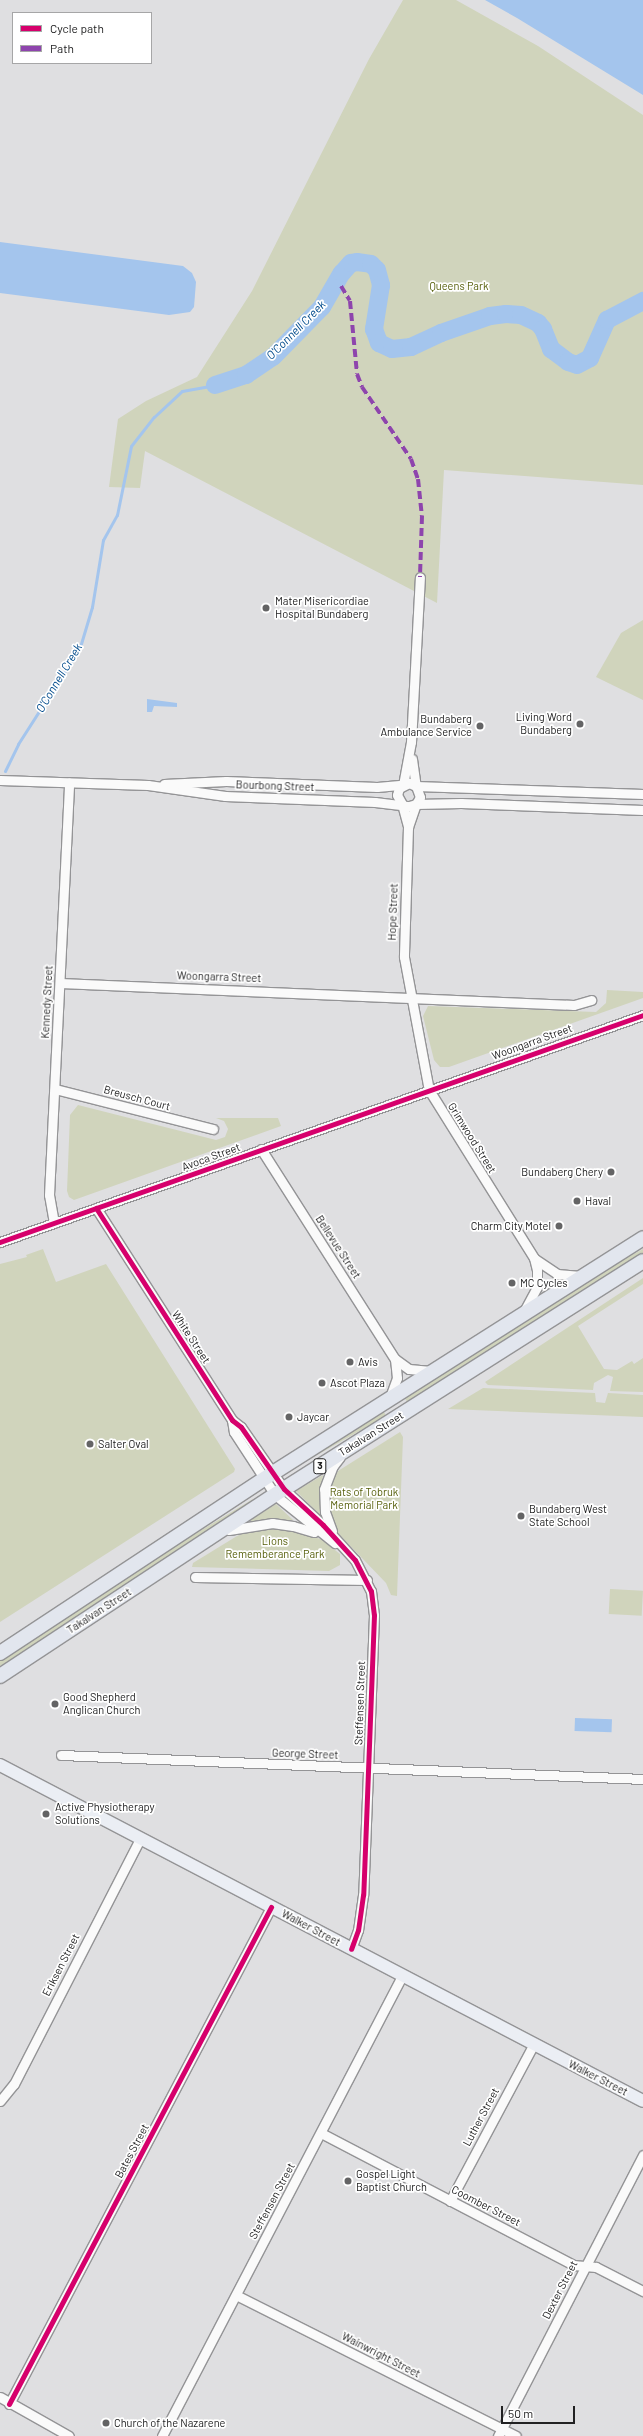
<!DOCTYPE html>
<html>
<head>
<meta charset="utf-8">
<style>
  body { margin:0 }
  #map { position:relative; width:643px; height:2436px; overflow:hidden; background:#dfdfe1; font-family:Barlow,sans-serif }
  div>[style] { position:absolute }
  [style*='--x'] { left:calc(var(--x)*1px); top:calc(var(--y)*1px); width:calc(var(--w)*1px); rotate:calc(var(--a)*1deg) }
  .green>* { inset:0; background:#d0d4bc; transform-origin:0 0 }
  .water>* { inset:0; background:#a4c5ed; transform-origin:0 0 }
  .stream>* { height:3px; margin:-1.5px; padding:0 1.5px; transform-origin:1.5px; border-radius:1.5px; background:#a4c5ed }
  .river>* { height:18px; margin:-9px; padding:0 9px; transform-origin:9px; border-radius:9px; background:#a4c5ed }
  .roads { filter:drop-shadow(1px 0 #949496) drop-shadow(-1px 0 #949496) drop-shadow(0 1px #949496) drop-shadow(0 -1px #949496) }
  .minor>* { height:9px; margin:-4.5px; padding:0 4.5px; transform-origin:4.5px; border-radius:4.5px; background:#fafafa }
  .major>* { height:12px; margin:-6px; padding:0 6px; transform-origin:6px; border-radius:6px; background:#ebeef4 }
  .highway>* { height:14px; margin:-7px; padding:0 7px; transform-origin:7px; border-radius:7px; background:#e2e6ee }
  .quiet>* { height:4px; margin-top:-2px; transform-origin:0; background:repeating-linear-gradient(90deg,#8e44ad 0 8px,transparent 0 12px) }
  .cycleway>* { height:5px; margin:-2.5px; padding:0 2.5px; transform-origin:2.5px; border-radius:2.5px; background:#d6006c }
  .dots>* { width:11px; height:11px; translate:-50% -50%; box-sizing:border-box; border:2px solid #fff; border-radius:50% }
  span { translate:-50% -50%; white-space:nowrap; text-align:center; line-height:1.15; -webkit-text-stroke:3.5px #fff; paint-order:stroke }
  .shield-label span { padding:1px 3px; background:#fff; border:1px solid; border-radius:3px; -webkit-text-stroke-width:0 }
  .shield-label { font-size:10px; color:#212122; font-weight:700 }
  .park-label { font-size:11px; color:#555e09 }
  .poi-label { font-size:11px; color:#212122 }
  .left { translate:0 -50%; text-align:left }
  .right { translate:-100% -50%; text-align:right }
  .street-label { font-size:11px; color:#212122 }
  .water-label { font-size:12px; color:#004b8c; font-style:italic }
  .legend { position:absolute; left:12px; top:12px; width:140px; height:52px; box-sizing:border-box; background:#fff; border:1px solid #a6a6a7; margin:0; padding:5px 7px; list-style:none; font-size:12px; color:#212122 }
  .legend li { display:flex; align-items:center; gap:8px; height:20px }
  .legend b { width:20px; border:1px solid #a6a6a7 }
  .scale { position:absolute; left:501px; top:2406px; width:74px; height:18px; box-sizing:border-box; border:2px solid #212122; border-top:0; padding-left:5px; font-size:12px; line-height:14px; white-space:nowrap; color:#212122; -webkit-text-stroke:3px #fff; paint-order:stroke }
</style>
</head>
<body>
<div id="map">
  <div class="green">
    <i style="clip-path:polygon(403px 0,456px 0,538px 46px,643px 115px,643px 485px,444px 470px,437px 603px,145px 451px,140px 488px,109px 487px,118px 419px,146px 401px,197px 377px,252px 291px,369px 59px)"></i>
    <i style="clip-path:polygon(643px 620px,643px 700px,596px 677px,621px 633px)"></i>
    <i style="clip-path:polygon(607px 990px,643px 992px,643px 998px,449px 1067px,440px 1067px,434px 1060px,423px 1016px,428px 1006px,596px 1012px,606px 1003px)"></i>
    <i style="clip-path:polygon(78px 1105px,216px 1140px,225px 1137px,228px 1129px,224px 1121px,216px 1118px,278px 1118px,281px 1126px,74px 1200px,69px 1197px,67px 1191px,70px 1115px)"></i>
    <i style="clip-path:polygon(43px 1249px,56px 1282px,106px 1264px,235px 1469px,234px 1472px,0 1622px,0 1264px,27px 1257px,26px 1255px)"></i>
    <i style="clip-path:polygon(643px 1249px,643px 1254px,408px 1403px,404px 1397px,610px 1267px)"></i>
    <i style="clip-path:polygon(643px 1278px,643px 1284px,578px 1326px,604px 1369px,617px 1370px,632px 1361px,634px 1364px,643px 1358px,643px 1392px,610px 1391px,613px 1377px,608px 1375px,594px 1383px,593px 1390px,488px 1385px,485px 1382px)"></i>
    <i style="clip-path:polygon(483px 1388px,595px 1393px,596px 1402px,605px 1403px,608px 1393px,643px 1395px,643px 1417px,448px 1409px)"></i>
    <i style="clip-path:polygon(383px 1410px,386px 1416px,287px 1472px)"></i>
    <i style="clip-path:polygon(400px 1432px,403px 1437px,397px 1596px,391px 1595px,386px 1583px,336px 1531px,330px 1514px,328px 1489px,338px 1471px)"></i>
    <i style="clip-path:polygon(323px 1475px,320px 1498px,321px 1516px,296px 1491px)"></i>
    <i style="clip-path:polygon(253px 1499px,248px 1505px,40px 1643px,0 1666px,0 1660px,137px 1569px)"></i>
    <i style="clip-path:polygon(276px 1504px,293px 1520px,251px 1521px,251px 1520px)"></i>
    <i style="clip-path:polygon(275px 1527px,321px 1539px,340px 1554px,340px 1565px,329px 1571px,192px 1567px,193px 1563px,237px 1536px,249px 1531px)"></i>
    <i style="left:610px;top:1589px;width:33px;height:25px;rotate:3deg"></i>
  </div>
  <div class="water">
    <i style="clip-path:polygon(485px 0,643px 0,643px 95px,517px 18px)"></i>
    <i style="clip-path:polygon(0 242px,183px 266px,192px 273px,196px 282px,194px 307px,190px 312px,169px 315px,0 293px)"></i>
    <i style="clip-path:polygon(147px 699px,177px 703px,177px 707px,154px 706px,152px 712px,147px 712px)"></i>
    <i style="left:575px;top:1718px;width:37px;height:13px;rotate:2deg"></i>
  </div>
  <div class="stream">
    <i style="--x:5;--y:771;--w:30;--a:-64"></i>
    <i style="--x:18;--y:744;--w:115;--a:-57.4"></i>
    <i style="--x:80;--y:647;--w:42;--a:-73.3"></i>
    <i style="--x:92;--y:607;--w:68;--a:-80.7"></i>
    <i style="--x:103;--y:540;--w:29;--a:-61"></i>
    <i style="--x:117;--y:515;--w:70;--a:-78.5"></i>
    <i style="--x:131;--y:446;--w:37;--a:-52"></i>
    <i style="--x:154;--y:417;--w:38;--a:-43"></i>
    <i style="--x:182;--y:391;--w:34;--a:-10"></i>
  </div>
  <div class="river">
    <i style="--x:215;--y:385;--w:33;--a:-18"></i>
    <i style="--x:246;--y:375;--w:32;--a:-34"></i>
    <i style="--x:273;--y:357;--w:70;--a:-45.6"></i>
    <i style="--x:322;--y:307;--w:39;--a:-60"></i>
    <i style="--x:342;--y:273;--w:13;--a:-48"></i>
    <i style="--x:351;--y:263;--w:6;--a:-9"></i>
    <i style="--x:357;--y:262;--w:14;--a:8"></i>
    <i style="--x:371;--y:264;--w:8;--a:45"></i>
    <i style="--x:377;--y:270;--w:16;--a:75"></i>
    <i style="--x:381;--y:285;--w:45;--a:99"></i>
    <i style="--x:374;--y:329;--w:15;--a:70"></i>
    <i style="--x:379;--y:343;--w:14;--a:25"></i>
    <i style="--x:392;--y:349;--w:19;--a:-6"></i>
    <i style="--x:411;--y:347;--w:33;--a:-25"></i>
    <i style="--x:441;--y:333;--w:52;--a:-19.1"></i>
    <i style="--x:490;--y:316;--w:16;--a:-7"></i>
    <i style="--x:506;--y:314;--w:15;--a:4"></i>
    <i style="--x:521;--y:315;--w:19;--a:25"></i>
    <i style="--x:538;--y:323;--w:8;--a:50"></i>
    <i style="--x:543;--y:329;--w:22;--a:68"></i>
    <i style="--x:551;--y:349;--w:21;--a:37"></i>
    <i style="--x:568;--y:362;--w:9;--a:18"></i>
    <i style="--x:577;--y:365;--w:15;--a:-28"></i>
    <i style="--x:590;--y:358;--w:42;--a:-65.9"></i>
    <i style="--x:607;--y:320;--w:41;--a:-27.8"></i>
  </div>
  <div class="roads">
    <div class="minor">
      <i style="--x:412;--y:759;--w:27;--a:82"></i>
      <i style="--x:0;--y:780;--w:148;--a:1.9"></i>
      <i style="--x:148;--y:785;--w:78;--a:8.1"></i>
      <i style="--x:225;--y:796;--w:150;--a:2.3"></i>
      <i style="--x:375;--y:802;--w:34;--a:7"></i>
      <i style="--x:409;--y:806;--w:7;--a:-16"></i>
      <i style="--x:416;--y:804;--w:8;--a:-60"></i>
      <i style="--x:420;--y:797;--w:12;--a:-110"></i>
      <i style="--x:416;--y:786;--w:8;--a:-157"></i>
      <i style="--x:409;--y:783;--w:11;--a:153"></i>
      <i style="--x:399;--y:788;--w:7;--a:106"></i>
      <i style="--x:397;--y:795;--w:10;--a:61"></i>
      <i style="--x:164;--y:784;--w:62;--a:-2.8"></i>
      <i style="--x:226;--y:781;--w:151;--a:2.3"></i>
      <i style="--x:377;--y:787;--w:25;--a:-5"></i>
      <i style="--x:403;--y:785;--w:44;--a:-79.5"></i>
      <i style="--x:411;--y:742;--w:165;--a:-86.9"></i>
      <i style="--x:416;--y:786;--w:227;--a:2"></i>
      <i style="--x:402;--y:804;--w:24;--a:75"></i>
      <i style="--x:408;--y:827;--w:130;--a:91.8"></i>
      <i style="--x:404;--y:957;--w:135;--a:79.4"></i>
      <i style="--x:429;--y:1090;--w:198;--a:58"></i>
      <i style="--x:534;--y:1258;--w:12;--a:76"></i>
      <i style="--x:537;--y:1270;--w:17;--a:90"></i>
      <i style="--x:537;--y:1287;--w:26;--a:118"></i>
      <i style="--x:416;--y:804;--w:45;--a:-1.3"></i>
      <i style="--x:461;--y:803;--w:182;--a:2.2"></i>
      <i style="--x:408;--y:827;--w:24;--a:-71"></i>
      <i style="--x:60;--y:983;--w:514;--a:2.45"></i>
      <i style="--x:574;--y:1005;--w:18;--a:-16"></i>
      <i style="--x:55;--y:1089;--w:163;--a:14.2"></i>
      <i style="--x:261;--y:1149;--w:249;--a:57.5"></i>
      <i style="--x:395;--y:1359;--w:17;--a:36"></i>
      <i style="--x:409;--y:1369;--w:22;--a:5"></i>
      <i style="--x:96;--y:1208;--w:252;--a:57.3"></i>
      <i style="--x:232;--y:1420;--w:11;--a:38"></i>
      <i style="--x:241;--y:1427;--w:75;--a:55.3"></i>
      <i style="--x:284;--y:1489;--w:53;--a:42.7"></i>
      <i style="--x:323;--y:1525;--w:47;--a:47.6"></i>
      <i style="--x:355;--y:1560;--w:35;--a:63"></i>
      <i style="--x:371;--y:1591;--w:24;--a:83"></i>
      <i style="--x:374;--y:1615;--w:280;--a:92.2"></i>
      <i style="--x:363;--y:1895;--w:35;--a:98"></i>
      <i style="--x:358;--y:1930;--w:20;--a:110"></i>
      <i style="--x:54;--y:1223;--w:28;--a:-100"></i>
      <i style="--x:49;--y:1195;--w:413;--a:-87.2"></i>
      <i style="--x:0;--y:1242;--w:682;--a:-19.44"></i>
      <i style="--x:535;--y:1259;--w:27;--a:34"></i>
      <i style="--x:557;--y:1274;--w:24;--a:5"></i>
      <i style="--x:390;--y:1397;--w:20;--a:-70"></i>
      <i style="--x:397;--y:1378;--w:19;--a:-96"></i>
      <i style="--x:232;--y:1420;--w:12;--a:81"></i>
      <i style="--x:234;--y:1432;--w:75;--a:56.9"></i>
      <i style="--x:275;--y:1495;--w:77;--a:38.7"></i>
      <i style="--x:229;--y:1530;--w:44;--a:-9.2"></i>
      <i style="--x:272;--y:1523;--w:21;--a:8"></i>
      <i style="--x:293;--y:1526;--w:22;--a:16"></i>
      <i style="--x:332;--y:1531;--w:20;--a:-110"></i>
      <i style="--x:325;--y:1512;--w:23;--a:-92"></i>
      <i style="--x:324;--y:1489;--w:25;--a:-69"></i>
      <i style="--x:333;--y:1466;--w:11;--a:-52"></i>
      <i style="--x:195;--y:1577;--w:172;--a:1"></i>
      <i style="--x:61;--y:1755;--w:582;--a:2.36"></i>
      <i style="--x:0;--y:2101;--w:22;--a:-51"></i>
      <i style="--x:14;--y:2084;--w:276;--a:-62.8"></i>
      <i style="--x:321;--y:2133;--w:284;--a:27.6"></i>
      <i style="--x:573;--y:2265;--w:23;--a:5"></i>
      <i style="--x:596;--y:2267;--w:53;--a:27.1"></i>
      <i style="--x:450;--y:2201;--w:178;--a:-61.9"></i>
      <i style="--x:236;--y:2295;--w:313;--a:26.7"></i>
      <i style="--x:0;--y:2397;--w:79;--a:29.5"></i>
      <i style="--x:9;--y:2404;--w:562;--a:-62.2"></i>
      <i style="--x:162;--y:2436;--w:519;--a:-62.45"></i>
      <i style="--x:498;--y:2436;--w:316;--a:-62.7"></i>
    </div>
    <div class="major">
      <i style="--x:0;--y:1765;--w:725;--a:27.59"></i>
    </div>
    <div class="highway">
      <i style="--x:0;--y:1653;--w:327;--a:-33.4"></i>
      <i style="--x:273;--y:1473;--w:438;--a:-32.4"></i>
      <i style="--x:0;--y:1676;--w:340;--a:-33.4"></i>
      <i style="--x:284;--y:1489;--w:425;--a:-32.4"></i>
    </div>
  </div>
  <div class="quiet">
    <i style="--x:341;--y:286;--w:17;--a:59"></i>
    <i style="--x:350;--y:301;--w:73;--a:84.5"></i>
    <i style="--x:357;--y:374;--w:14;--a:69"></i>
    <i style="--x:362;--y:387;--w:87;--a:55.8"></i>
    <i style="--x:411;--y:459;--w:21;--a:71"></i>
    <i style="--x:418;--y:479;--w:37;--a:84"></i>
    <i style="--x:422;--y:516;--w:61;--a:91.9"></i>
  </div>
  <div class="cycleway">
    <i style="--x:96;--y:1208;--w:252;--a:57.3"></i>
    <i style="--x:232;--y:1420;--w:11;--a:38"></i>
    <i style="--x:241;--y:1427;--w:75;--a:55.3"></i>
    <i style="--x:284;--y:1489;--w:53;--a:42.7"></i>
    <i style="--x:323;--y:1525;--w:47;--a:47.6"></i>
    <i style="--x:355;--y:1560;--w:35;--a:63"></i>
    <i style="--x:371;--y:1591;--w:24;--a:83"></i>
    <i style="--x:374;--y:1615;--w:280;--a:92.2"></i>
    <i style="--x:363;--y:1895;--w:35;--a:98"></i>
    <i style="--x:358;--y:1930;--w:20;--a:110"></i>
    <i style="--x:0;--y:1242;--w:682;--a:-19.44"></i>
    <i style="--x:9;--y:2404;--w:562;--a:-62.2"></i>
  </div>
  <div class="dots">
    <i style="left:266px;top:608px;background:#646465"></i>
    <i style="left:580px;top:724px;background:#646465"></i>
    <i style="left:480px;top:726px;background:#646465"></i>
    <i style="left:611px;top:1172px;background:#646465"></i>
    <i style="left:577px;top:1201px;background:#646465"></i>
    <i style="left:559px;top:1226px;background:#646465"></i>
    <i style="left:512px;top:1283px;background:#646465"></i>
    <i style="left:350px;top:1362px;background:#646465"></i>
    <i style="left:322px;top:1383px;background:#646465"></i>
    <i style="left:289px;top:1417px;background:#646465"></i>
    <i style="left:90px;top:1444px;background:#646465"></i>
    <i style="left:521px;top:1516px;background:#646465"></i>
    <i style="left:55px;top:1704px;background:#646465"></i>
    <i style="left:46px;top:1814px;background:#646465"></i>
    <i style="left:348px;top:2181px;background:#646465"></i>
    <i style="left:106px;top:2423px;background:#646465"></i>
  </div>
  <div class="shield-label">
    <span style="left:320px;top:1466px">3</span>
  </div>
  <div class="park-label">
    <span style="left:459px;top:286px">Queens Park</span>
    <span style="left:364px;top:1499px">Rats of Tobruk<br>Memorial Park</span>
    <span style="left:275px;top:1548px">Lions<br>Rememberance Park</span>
  </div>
  <div class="poi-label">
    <span class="left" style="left:275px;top:608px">Mater Misericordiae<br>Hospital Bundaberg</span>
    <span class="right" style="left:572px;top:724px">Living Word<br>Bundaberg</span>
    <span class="right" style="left:472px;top:726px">Bundaberg<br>Ambulance Service</span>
    <span class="right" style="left:603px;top:1172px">Bundaberg Chery</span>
    <span class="left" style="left:585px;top:1201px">Haval</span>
    <span class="right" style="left:551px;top:1226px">Charm City Motel</span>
    <span class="left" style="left:520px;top:1283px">MC Cycles</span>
    <span class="left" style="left:358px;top:1362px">Avis</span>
    <span class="left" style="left:330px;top:1383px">Ascot Plaza</span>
    <span class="left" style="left:297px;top:1417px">Jaycar</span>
    <span class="left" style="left:98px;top:1444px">Salter Oval</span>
    <span class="left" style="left:529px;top:1516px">Bundaberg West<br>State School</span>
    <span class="left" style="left:63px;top:1704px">Good Shepherd<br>Anglican Church</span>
    <span class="left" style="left:55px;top:1814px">Active Physiotherapy<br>Solutions</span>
    <span class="left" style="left:356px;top:2181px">Gospel Light<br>Baptist Church</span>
    <span class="left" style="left:114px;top:2423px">Church of the Nazarene</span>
  </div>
  <div class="street-label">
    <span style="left:275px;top:786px;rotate:2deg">Bourbong Street</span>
    <span style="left:393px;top:912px;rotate:-88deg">Hope Street</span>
    <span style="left:219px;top:977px;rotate:2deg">Woongarra Street</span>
    <span style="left:47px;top:1002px;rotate:-87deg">Kennedy Street</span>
    <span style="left:532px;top:1042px;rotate:-20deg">Woongarra Street</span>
    <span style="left:137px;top:1098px;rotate:15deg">Breusch Court</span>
    <span style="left:472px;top:1138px;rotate:58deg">Grimwood Street</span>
    <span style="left:211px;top:1157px;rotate:-20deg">Avoca Street</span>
    <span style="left:338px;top:1247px;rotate:57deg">Bellevue Street</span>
    <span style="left:191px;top:1337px;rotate:57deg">White Street</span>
    <span style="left:371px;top:1434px;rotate:-32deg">Takalvan Street</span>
    <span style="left:99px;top:1611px;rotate:-33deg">Takalvan Street</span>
    <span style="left:360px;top:1703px;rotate:-88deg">Steffensen Street</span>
    <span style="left:305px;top:1754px;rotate:2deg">George Street</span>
    <span style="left:311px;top:1928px;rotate:28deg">Walker Street</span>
    <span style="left:61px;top:1965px;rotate:-63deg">Eriksen Street</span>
    <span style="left:598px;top:2078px;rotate:27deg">Walker Street</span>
    <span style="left:481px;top:2117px;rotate:-62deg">Luther Street</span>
    <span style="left:132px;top:2151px;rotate:-62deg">Bates Street</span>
    <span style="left:272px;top:2201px;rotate:-62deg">Steffensen Street</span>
    <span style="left:486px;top:2206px;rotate:27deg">Coomber Street</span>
    <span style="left:560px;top:2290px;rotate:-63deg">Dexter Street</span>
    <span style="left:381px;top:2355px;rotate:27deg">Wainwright Street</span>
  </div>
  <div class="water-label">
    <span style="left:296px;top:330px;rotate:-45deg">O'Connell Creek</span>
    <span style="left:59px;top:678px;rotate:-59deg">O'Connell Creek</span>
  </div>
  <ul class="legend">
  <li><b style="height:5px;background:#d6006c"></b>Cycle path</li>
  <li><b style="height:5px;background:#8e44ad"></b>Path</li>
  </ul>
  <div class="scale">50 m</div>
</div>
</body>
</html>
